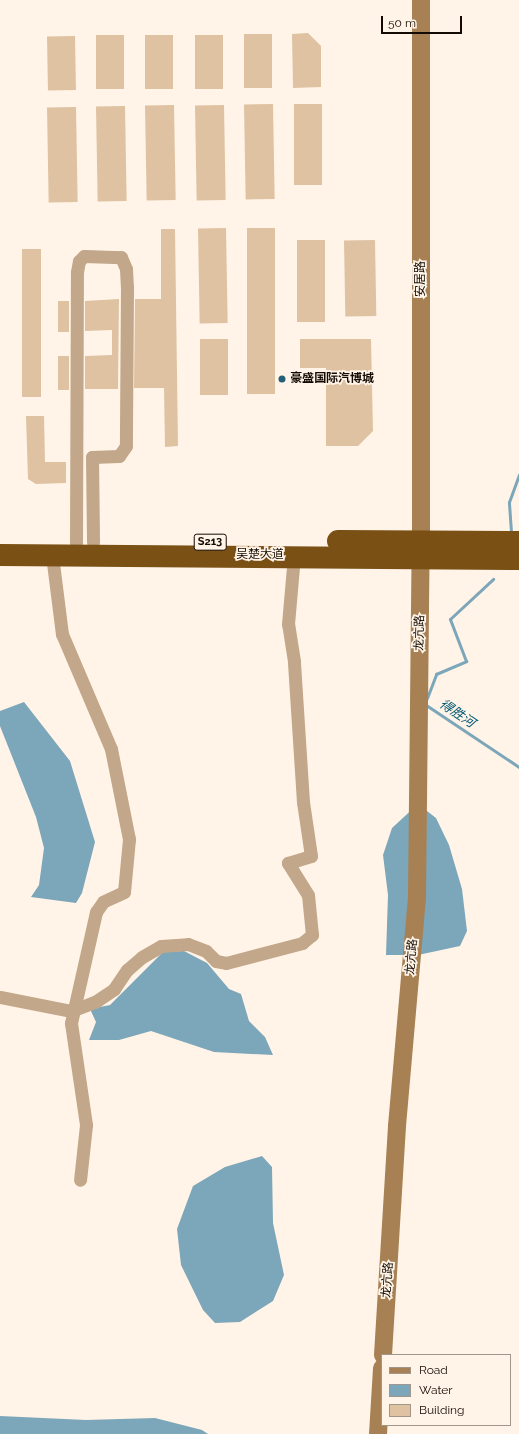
<!DOCTYPE html>
<html>
<head>
<meta charset="utf-8">
<style>
  body { margin:0 }
  #map { position:relative; width:519px; height:1434px; overflow:hidden; background:#fff4e7; font-family:Raleway,"Noto Sans SC",sans-serif }
  div>[style] { position:absolute }
  [style*='--x'] { left:calc(var(--x)*1px); top:calc(var(--y)*1px); width:calc(var(--w)*1px); rotate:calc(var(--a)*1deg) }
  .water>* { inset:0; background:#7ca6b9 }
  .stream>* { height:3px; margin:-1.5px; padding:0 1.5px; transform-origin:1.5px; border-radius:1.5px; background:#7ca6b9 }
  .building>* { inset:0; background:#dfc2a2; transform-origin:0 0 }
  .street>* { height:13px; margin:-6.5px; padding:0 6.5px; transform-origin:6.5px; border-radius:6.5px; background:#c2a78a }
  .secondary>* { height:18px; margin:-9px; padding:0 9px; transform-origin:9px; border-radius:9px; background:#a78154 }
  .highway>* { height:22px; margin:-11px; padding:0 11px; transform-origin:11px; border-radius:11px; background:#7a5015 }
  .dots>* { width:11px; height:11px; translate:-50% -50%; box-sizing:border-box; border:2px solid #fff4e7; border-radius:50% }
  span { translate:-50% -50%; white-space:nowrap; text-align:center; line-height:1.15; -webkit-text-stroke:3.5px #fff4e7; paint-order:stroke }
  .shield-label span { padding:1px 3px; background:#fff4e7; border:1px solid; border-radius:3px; -webkit-text-stroke-width:0 }
  .shield-label { font-size:11px; color:#130a02; font-weight:700 }
  .street-label { font-size:12px; color:#130a02 }
  .poi-label { font-size:12px; color:#130a02; font-weight:700 }
  .left { translate:0 -50%; text-align:left }
  .water-label { font-size:13px; color:#045a76; font-style:italic }
  .legend { position:absolute; left:381px; top:1354px; width:130px; height:72px; box-sizing:border-box; background:#fff4e7; border:1px solid #a1968b; margin:0; padding:5px 7px; list-style:none; font-size:12px; color:#130a02 }
  .legend li { display:flex; align-items:center; gap:8px; height:20px }
  .legend b { width:20px; border:1px solid #a1968b }
  .scale { position:absolute; left:381px; top:16px; width:81px; height:18px; box-sizing:border-box; border:2px solid #130a02; border-top:0; padding-left:5px; font-size:12px; line-height:14px; white-space:nowrap; color:#130a02; -webkit-text-stroke:3px #fff4e7; paint-order:stroke }
</style>
</head>
<body>
<div id="map">
  <div class="water">
    <i style="clip-path:polygon(24px 702px,70px 761px,95px 842px,82px 893px,76px 903px,31px 897px,39px 885px,44px 848px,36px 817px,0 726px,0 711px)"></i>
    <i style="clip-path:polygon(418px 804px,436px 818px,449px 845px,462px 889px,467px 931px,460px 946px,418px 955px,386px 955px,388px 895px,383px 855px,392px 828px)"></i>
    <i style="clip-path:polygon(184px 951px,207px 963px,229px 989px,241px 994px,249px 1021px,265px 1037px,273px 1055px,214px 1052px,151px 1031px,119px 1040px,89px 1040px,96px 1022px,90px 1009px,110px 1005px,163px 952px)"></i>
    <i style="clip-path:polygon(262px 1156px,272px 1167px,273px 1223px,284px 1275px,273px 1301px,240px 1322px,215px 1323px,203px 1310px,181px 1265px,177px 1229px,193px 1186px,225px 1167px)"></i>
    <i style="clip-path:polygon(0 1416px,86px 1420px,155px 1418px,202px 1430px,208px 1434px,0 1434px)"></i>
  </div>
  <div class="stream">
    <i style="--x:511;--y:532;--w:30;--a:-94"></i>
    <i style="--x:509;--y:502;--w:29;--a:-70"></i>
    <i style="--x:427;--y:698;--w:26;--a:-69"></i>
    <i style="--x:436;--y:674;--w:33;--a:-23"></i>
    <i style="--x:466;--y:661;--w:45;--a:-110.9"></i>
    <i style="--x:450;--y:619;--w:59;--a:-42.9"></i>
    <i style="--x:426;--y:705;--w:112;--a:33.7"></i>
  </div>
  <div class="building">
    <i style="clip-path:polygon(308px 33px,321px 46px,321px 87px,293px 88px,292px 34px)"></i>
    <i style="left:244px;top:34px;width:28px;height:54px"></i>
    <i style="left:96px;top:35px;width:28px;height:54px"></i>
    <i style="left:145px;top:35px;width:28px;height:54px"></i>
    <i style="left:195px;top:35px;width:28px;height:54px"></i>
    <i style="left:75px;top:36px;width:54px;height:28px;rotate:89deg"></i>
    <i style="left:273px;top:104px;width:95px;height:29px;rotate:89deg"></i>
    <i style="left:294px;top:104px;width:28px;height:81px"></i>
    <i style="left:174px;top:105px;width:95px;height:29px;rotate:89deg"></i>
    <i style="left:224px;top:105px;width:95px;height:29px;rotate:89deg"></i>
    <i style="left:125px;top:106px;width:95px;height:29px;rotate:89deg"></i>
    <i style="left:76px;top:107px;width:95px;height:29px;rotate:89deg"></i>
    <i style="left:226px;top:228px;width:95px;height:28px;rotate:89deg"></i>
    <i style="left:247px;top:228px;width:28px;height:166px"></i>
    <i style="clip-path:polygon(161px 229px,175px 229px,178px 446px,165px 447px,164px 388px,134px 388px,135px 299px,161px 299px)"></i>
    <i style="left:297px;top:240px;width:28px;height:82px"></i>
    <i style="left:375px;top:240px;width:76px;height:31px;rotate:89deg"></i>
    <i style="left:22px;top:249px;width:19px;height:148px"></i>
    <i style="clip-path:polygon(119px 299px,118px 389px,85px 389px,85px 356px,112px 355px,112px 330px,85px 331px,85px 301px)"></i>
    <i style="left:58px;top:301px;width:11px;height:31px"></i>
    <i style="left:228px;top:339px;width:56px;height:28px;rotate:90deg"></i>
    <i style="clip-path:polygon(300px 339px,371px 339px,373px 431px,358px 446px,326px 446px,326px 368px,300px 368px)"></i>
    <i style="left:69px;top:356px;width:34px;height:11px;rotate:90deg"></i>
    <i style="clip-path:polygon(26px 416px,44px 416px,45px 462px,66px 462px,66px 483px,36px 484px,28px 479px)"></i>
  </div>
  <div class="street">
    <i style="--x:76;--y:543;--w:271;--a:-89.8"></i>
    <i style="--x:77;--y:272;--w:11;--a:-80"></i>
    <i style="--x:79;--y:261;--w:7;--a:-45"></i>
    <i style="--x:84;--y:256;--w:37;--a:2"></i>
    <i style="--x:121;--y:257;--w:13;--a:67"></i>
    <i style="--x:126;--y:269;--w:18;--a:87"></i>
    <i style="--x:127;--y:287;--w:159;--a:90.4"></i>
    <i style="--x:126;--y:446;--w:12;--a:125"></i>
    <i style="--x:119;--y:456;--w:27;--a:178"></i>
    <i style="--x:92;--y:457;--w:85;--a:89.3"></i>
    <i style="--x:52;--y:555;--w:80;--a:82.8"></i>
    <i style="--x:62;--y:634;--w:125;--a:66.9"></i>
    <i style="--x:111;--y:749;--w:92;--a:78.7"></i>
    <i style="--x:129;--y:839;--w:53;--a:95.4"></i>
    <i style="--x:124;--y:892;--w:23;--a:155"></i>
    <i style="--x:103;--y:902;--w:12;--a:125"></i>
    <i style="--x:96;--y:912;--w:114;--a:102.7"></i>
    <i style="--x:71;--y:1023;--w:103;--a:81.6"></i>
    <i style="--x:86;--y:1125;--w:55;--a:96.2"></i>
    <i style="--x:0;--y:997;--w:72;--a:11.2"></i>
    <i style="--x:71;--y:1011;--w:26;--a:-21"></i>
    <i style="--x:95;--y:1002;--w:23;--a:-34"></i>
    <i style="--x:114;--y:989;--w:23;--a:-56"></i>
    <i style="--x:127;--y:970;--w:20;--a:-41"></i>
    <i style="--x:142;--y:957;--w:22;--a:-30"></i>
    <i style="--x:161;--y:946;--w:27;--a:-4"></i>
    <i style="--x:188;--y:944;--w:19;--a:21"></i>
    <i style="--x:206;--y:951;--w:14;--a:45"></i>
    <i style="--x:216;--y:961;--w:10;--a:11"></i>
    <i style="--x:226;--y:963;--w:79;--a:-14.7"></i>
    <i style="--x:302;--y:943;--w:13;--a:-39"></i>
    <i style="--x:312;--y:935;--w:40;--a:-95.7"></i>
    <i style="--x:308;--y:895;--w:38;--a:-122"></i>
    <i style="--x:288;--y:863;--w:24;--a:-17"></i>
    <i style="--x:311;--y:856;--w:55;--a:-98.4"></i>
    <i style="--x:303;--y:802;--w:141;--a:-93.7"></i>
    <i style="--x:294;--y:661;--w:37;--a:-99"></i>
    <i style="--x:288;--y:624;--w:69;--a:-85"></i>
  </div>
  <div class="secondary">
    <i style="--x:383;--y:1355;--w:229;--a:-86.5"></i>
    <i style="--x:397;--y:1126;--w:231;--a:-85"></i>
    <i style="--x:417;--y:896;--w:355;--a:-89.4"></i>
    <i style="--x:421;--y:541;--w:541;--a:-90"></i>
    <i style="--x:378;--y:1434;--w:66;--a:-86.5"></i>
  </div>
  <div class="highway">
    <i style="--x:338;--y:541;--w:181;--a:0.3"></i>
    <i style="--x:0;--y:555;--w:519;--a:0.44"></i>
  </div>
  <div class="dots">
    <i style="left:282px;top:379px;background:#235f77"></i>
  </div>
  <div class="shield-label">
    <span style="left:210px;top:542px">S213</span>
  </div>
  <div class="street-label">
    <span style="left:421px;top:279px;rotate:-90deg">安居路</span>
    <span style="left:260px;top:555px">吴楚大道</span>
    <span style="left:420px;top:633px;rotate:-89deg">龙亢路</span>
    <span style="left:412px;top:957px;rotate:-85deg">龙亢路</span>
    <span style="left:388px;top:1280px;rotate:-86deg">龙亢路</span>
  </div>
  <div class="poi-label">
    <span class="left" style="left:290px;top:379px">豪盛国际汽博城</span>
  </div>
  <div class="water-label">
    <span style="left:457px;top:714px;rotate:34deg">得胜河</span>
  </div>
  <ul class="legend">
  <li><b style="height:5px;background:#a78154"></b>Road</li>
  <li><b style="height:11px;background:#7ca6b9"></b>Water</li>
  <li><b style="height:11px;background:#dfc2a2"></b>Building</li>
  </ul>
  <div class="scale">50 m</div>
</div>
</body>
</html>
